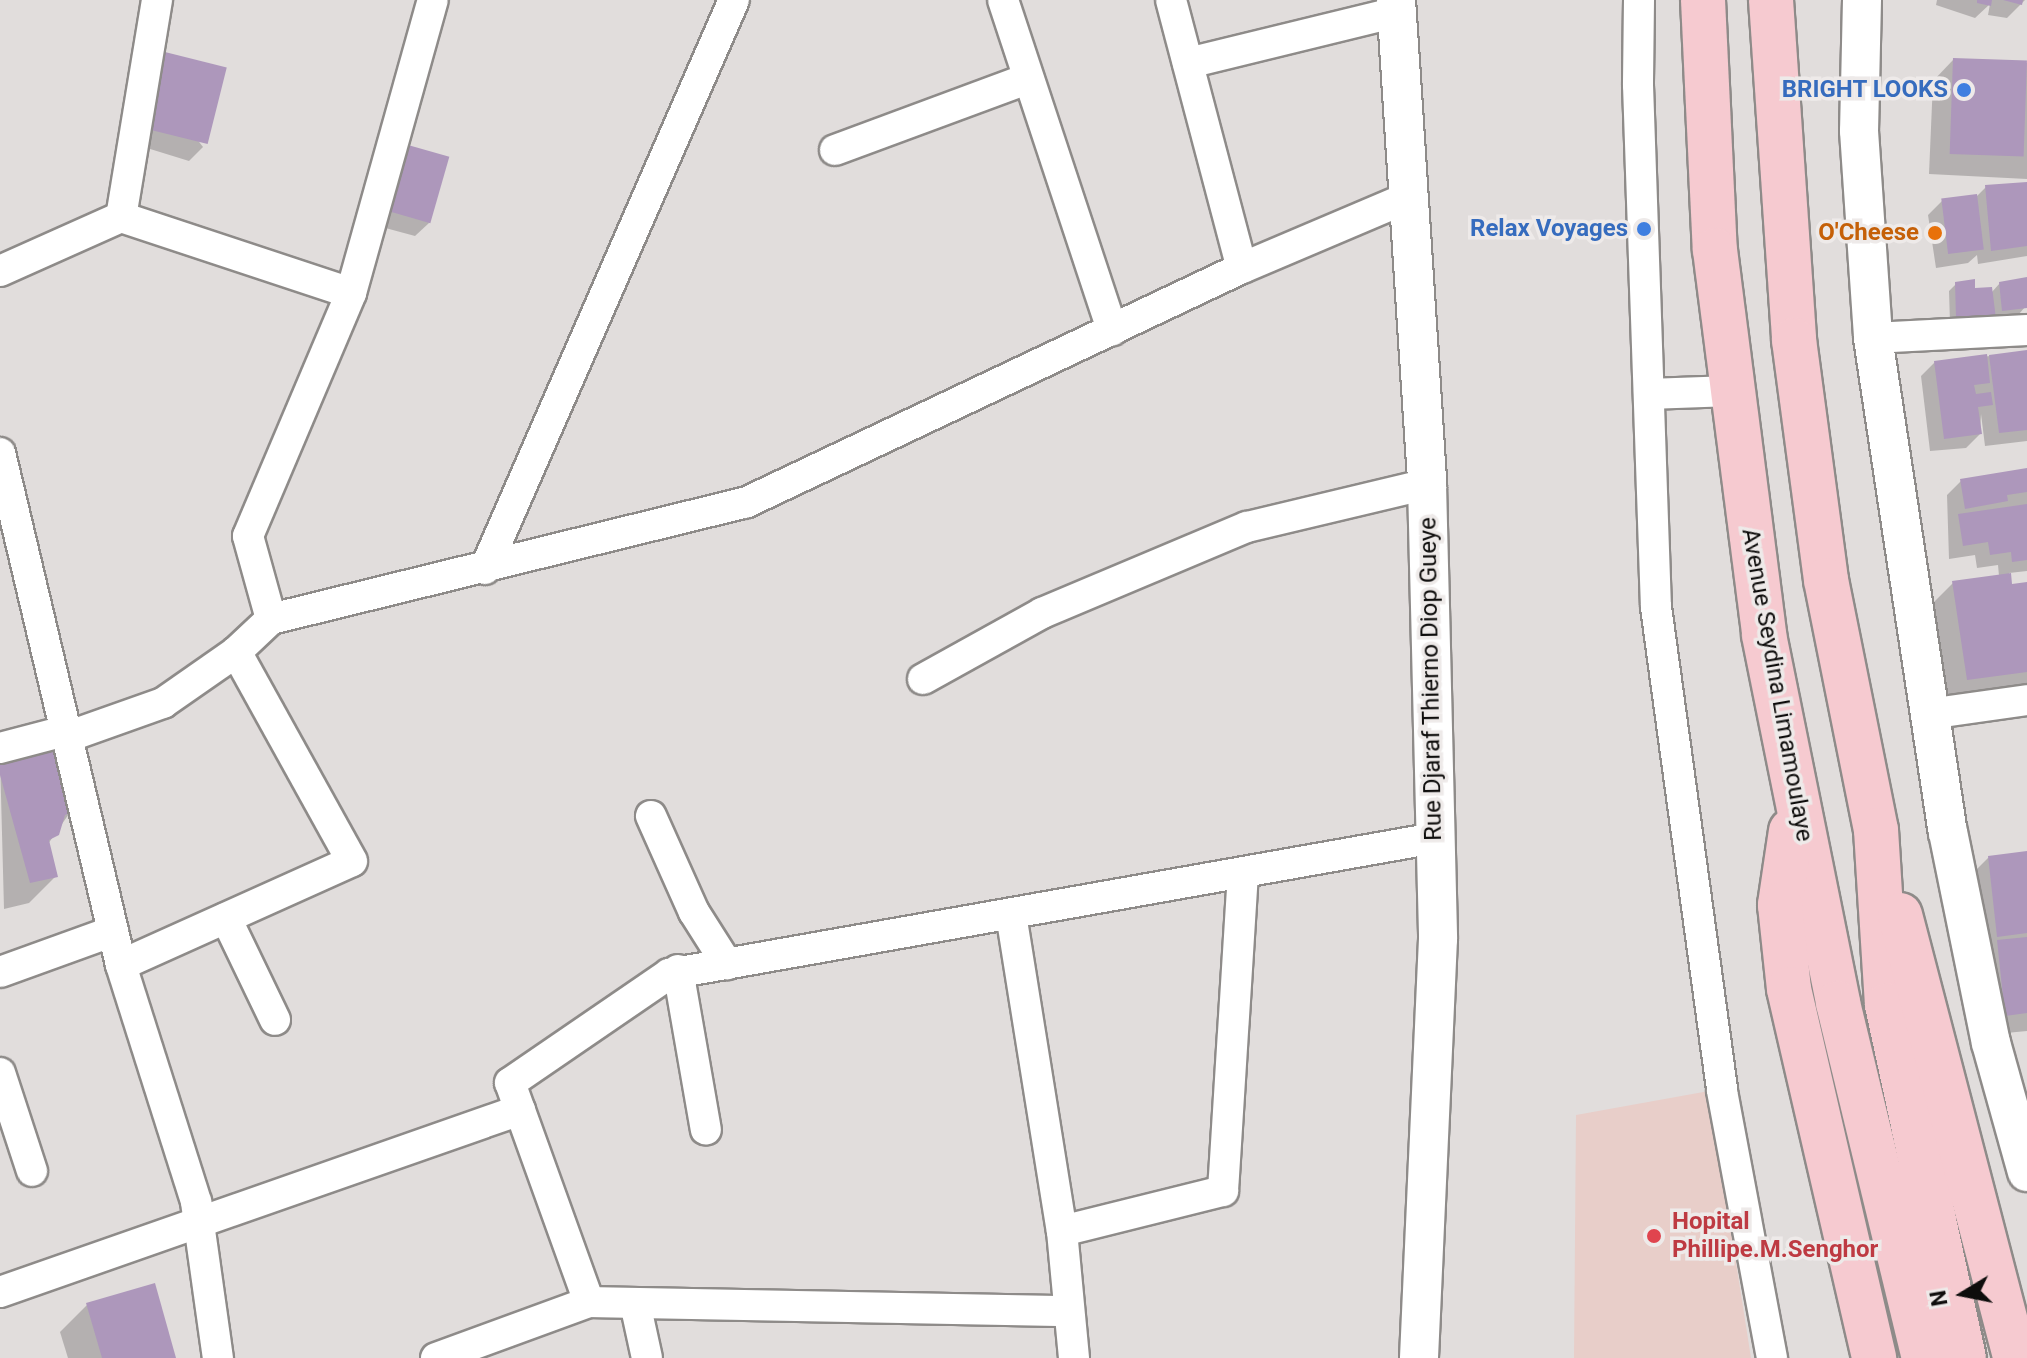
<!DOCTYPE html>
<html>
<head>
<meta charset="utf-8">
<style>
  body { margin:0 }
  #map { position:relative; width:2027px; height:1358px; overflow:hidden; background:#e1dddc; font-family:Roboto,sans-serif }
  div>[style] { position:absolute }
  [style*='--x'] { left:calc(var(--x)*1px); top:calc(var(--y)*1px); width:calc(var(--w)*1px); rotate:calc(var(--a)*1deg) }
  .medical>* { inset:0; background:#e8cec9 }
  .shadow>* { inset:0; background:#0003 }
  .building>* { inset:0; background:#ad97bb; transform-origin:0 0 }
  .roads { filter:drop-shadow(2px 0 #8e8b89) drop-shadow(-2px 0 #8e8b89) drop-shadow(0 2px #8e8b89) drop-shadow(0 -2px #8e8b89) }
  .minor>* { height:30px; margin:-15px; padding:0 15px; transform-origin:15px; border-radius:15px; background:#fff }
  .tertiary>* { height:38px; margin:-19px; padding:0 19px; transform-origin:19px; border-radius:19px; background:#fff }
  .trunk>* { height:44px; margin:-22px; padding:0 22px; transform-origin:22px; border-radius:22px; background:#f6cad0 }
  .dots>* { width:22px; height:22px; translate:-50% -50%; box-sizing:border-box; border:4px solid #eeeae9; border-radius:50% }
  span { translate:-50% -50%; white-space:nowrap; text-align:center; line-height:1.15; -webkit-text-stroke:7px #eeeae9; paint-order:stroke }
  .shop-label { font-size:24px; color:#366cbe; font-weight:700 }
  .right { translate:-100% -50%; text-align:right }
  .food-label { font-size:24px; color:#c56008; font-weight:700 }
  .street-label { font-size:24px; color:#0e0d0c }
  .health-label { font-size:24px; color:#be3a42; font-weight:700 }
  .left { translate:0 -50%; text-align:left }
  .north { position:absolute; left:1923px; top:1254px; width:80px; height:80px; -webkit-text-stroke:6px #eeeae9; paint-order:stroke; rotate:260deg; font-size:22px; font-weight:700; line-height:32px; text-align:center; color:#0e0d0c }
  .north::after { content:''; display:block; margin:auto; width:28px; height:36px; background:#0e0d0c; clip-path:polygon(50% 0,100% 100%,50% 72%,0 100%) }
</style>
</head>
<body>
<div id="map">
  <div class="medical">
    <i style="clip-path:polygon(1709px 1091px,1751px 1358px,1574px 1358px,1576px 1115px)"></i>
  </div>
  <div class="shadow">
    <i style="clip-path:polygon(1937px 0,2025px 0,2007px 18px,1988px 15px,1990px 4px,1975px 18px,1936px 5px)"></i>
    <i style="clip-path:polygon(1953px 60px,2027px 63px,2027px 179px,1929px 174px,1933px 81px)"></i>
    <i style="clip-path:polygon(140px 65px,203px 147px,189px 161px,121px 140px)"></i>
    <i style="clip-path:polygon(409px 147px,429px 223px,415px 236px,378px 226px,395px 161px)"></i>
    <i style="clip-path:polygon(2027px 184px,2027px 256px,1978px 264px,1977px 255px,1968px 263px,1936px 268px,1928px 215px,1942px 201px,1977px 196px,1986px 187px)"></i>
    <i style="clip-path:polygon(2027px 279px,2025px 307px,2019px 314px,1950px 323px,1949px 291px,1956px 284px,1991px 293px,2000px 283px)"></i>
    <i style="clip-path:polygon(2027px 352px,2027px 441px,1985px 446px,1981px 414px,1980px 434px,1966px 448px,1930px 451px,1921px 376px,1935px 362px)"></i>
    <i style="clip-path:polygon(2027px 470px,2027px 571px,2009px 573px,2010px 586px,2027px 584px,2027px 689px,1946px 700px,1932px 604px,1953px 583px,1999px 576px,1998px 565px,1977px 568px,1975px 555px,1949px 559px,1947px 495px,1961px 481px)"></i>
    <i style="clip-path:polygon(0 758px,71px 811px,48px 844px,56px 876px,29px 903px,4px 909px)"></i>
    <i style="clip-path:polygon(2027px 853px,2027px 1031px,1985px 1035px,1968px 878px,1989px 857px)"></i>
    <i style="clip-path:polygon(87px 1305px,174px 1358px,68px 1358px,60px 1332px)"></i>
  </div>
  <div class="building">
    <i style="clip-path:polygon(1977px 0,1992px 0,1991px 6px,1977px 3px)"></i>
    <i style="clip-path:polygon(2003px 0,2023px 0,2022px 5px)"></i>
    <i style="left:153px;top:49px;width:76px;height:79px;rotate:14deg"></i>
    <i style="left:1953px;top:58px;width:74px;height:96px;rotate:2deg"></i>
    <i style="left:408px;top:145px;width:43px;height:69px;rotate:16deg"></i>
    <i style="clip-path:polygon(2027px 182px,2027px 246px,1991px 251px,1985px 185px)"></i>
    <i style="left:1977px;top:194px;width:56px;height:36px;rotate:83deg"></i>
    <i style="clip-path:polygon(2027px 277px,2027px 308px,2002px 311px,1999px 282px)"></i>
    <i style="clip-path:polygon(1975px 279px,1975px 288px,1992px 287px,1996px 319px,1956px 318px,1955px 282px)"></i>
    <i style="clip-path:polygon(2027px 350px,2027px 430px,1999px 433px,1989px 355px)"></i>
    <i style="clip-path:polygon(1987px 354px,1990px 383px,1974px 385px,1976px 394px,1991px 392px,1993px 405px,1978px 407px,1982px 434px,1944px 439px,1934px 361px)"></i>
    <i style="clip-path:polygon(2027px 468px,2027px 492px,2007px 495px,2008px 501px,1965px 509px,1960px 479px)"></i>
    <i style="clip-path:polygon(2027px 504px,2027px 560px,2012px 562px,2011px 552px,1990px 555px,1988px 542px,1963px 546px,1958px 514px)"></i>
    <i style="clip-path:polygon(2011px 573px,2012px 584px,2027px 582px,2027px 672px,1967px 680px,1952px 581px)"></i>
    <i style="clip-path:polygon(52px 740px,73px 812px,65px 815px,59px 835px,49px 840px,58px 877px,30px 883px,0 775px,0 755px)"></i>
    <i style="clip-path:polygon(2027px 851px,2027px 933px,1997px 937px,1988px 856px)"></i>
    <i style="clip-path:polygon(2027px 937px,2027px 1013px,2005px 1016px,1997px 940px)"></i>
    <i style="clip-path:polygon(155px 1283px,176px 1358px,102px 1358px,86px 1303px)"></i>
  </div>
  <div class="roads">
    <div class="minor">
      <i style="--x:157;--y:0;--w:220;--a:99.4"></i>
      <i style="--x:121;--y:217;--w:242;--a:18.3"></i>
      <i style="--x:1003;--y:0;--w:348;--a:71.7"></i>
      <i style="--x:1171;--y:0;--w:277;--a:75.2"></i>
      <i style="--x:1639;--y:0;--w:85;--a:90.7"></i>
      <i style="--x:1638;--y:85;--w:522;--a:88.03"></i>
      <i style="--x:1656;--y:607;--w:488;--a:82.2"></i>
      <i style="--x:1722;--y:1091;--w:272;--a:79.4"></i>
      <i style="--x:1188;--y:63;--w:215;--a:-13.7"></i>
      <i style="--x:835;--y:150;--w:205;--a:-20.3"></i>
      <i style="--x:0;--y:271;--w:133;--a:-24.1"></i>
      <i style="--x:1873;--y:338;--w:154;--a:-3"></i>
      <i style="--x:1649;--y:394;--w:82;--a:-2.1"></i>
      <i style="--x:0;--y:453;--w:526;--a:76.7"></i>
      <i style="--x:121;--y:965;--w:249;--a:72.4"></i>
      <i style="--x:196;--y:1202;--w:158;--a:82"></i>
      <i style="--x:485;--y:569;--w:621;--a:-66.37"></i>
      <i style="--x:271;--y:619;--w:488;--a:-13.8"></i>
      <i style="--x:745;--y:503;--w:550;--a:-25.31"></i>
      <i style="--x:1242;--y:268;--w:181;--a:-23"></i>
      <i style="--x:923;--y:679;--w:136;--a:-29"></i>
      <i style="--x:1042;--y:613;--w:222;--a:-22.8"></i>
      <i style="--x:1247;--y:527;--w:185;--a:-13.4"></i>
      <i style="--x:1928;--y:714;--w:100;--a:-8"></i>
      <i style="--x:67;--y:737;--w:102;--a:-19.5"></i>
      <i style="--x:163;--y:703;--w:89;--a:-34.9"></i>
      <i style="--x:236;--y:652;--w:48;--a:-43.3"></i>
      <i style="--x:271;--y:619;--w:86;--a:-105.5"></i>
      <i style="--x:248;--y:536;--w:264;--a:-67"></i>
      <i style="--x:351;--y:293;--w:304;--a:-74.4"></i>
      <i style="--x:0;--y:748;--w:67;--a:-14.7"></i>
      <i style="--x:651;--y:816;--w:105;--a:65.9"></i>
      <i style="--x:694;--y:912;--w:62;--a:57.6"></i>
      <i style="--x:1011;--y:914;--w:321;--a:80.9"></i>
      <i style="--x:1062;--y:1231;--w:128;--a:84.6"></i>
      <i style="--x:226;--y:918;--w:113;--a:64.3"></i>
      <i style="--x:121;--y:965;--w:253;--a:-24.2"></i>
      <i style="--x:352;--y:861;--w:239;--a:-119"></i>
      <i style="--x:678;--y:970;--w:162;--a:80.1"></i>
      <i style="--x:0;--y:972;--w:120;--a:-19.9"></i>
      <i style="--x:0;--y:1073;--w:103;--a:71.9"></i>
      <i style="--x:1062;--y:1231;--w:166;--a:-14"></i>
      <i style="--x:1223;--y:1191;--w:319;--a:-86.4"></i>
      <i style="--x:0;--y:1292;--w:551;--a:-19.29"></i>
      <i style="--x:589;--y:1302;--w:233;--a:-109.8"></i>
      <i style="--x:510;--y:1083;--w:193;--a:-34.4"></i>
      <i style="--x:669;--y:974;--w:778;--a:-10.07"></i>
      <i style="--x:635;--y:1303;--w:56;--a:77.7"></i>
      <i style="--x:436;--y:1358;--w:163;--a:-20.1"></i>
      <i style="--x:589;--y:1302;--w:480;--a:1.1"></i>
    </div>
    <div class="tertiary">
      <i style="--x:1396;--y:0;--w:485;--a:86.3"></i>
      <i style="--x:1427;--y:484;--w:455;--a:88.6"></i>
      <i style="--x:1438;--y:939;--w:419;--a:92.6"></i>
      <i style="--x:1862;--y:0;--w:131;--a:91.3"></i>
      <i style="--x:1859;--y:131;--w:207;--a:86.1"></i>
      <i style="--x:1873;--y:338;--w:500;--a:81.4"></i>
      <i style="--x:1948;--y:832;--w:215;--a:78.5"></i>
      <i style="--x:1991;--y:1043;--w:134;--a:74.4"></i>
    </div>
    <div class="trunk">
      <i style="--x:1703;--y:0;--w:250;--a:87.3"></i>
      <i style="--x:1715;--y:250;--w:388;--a:82.7"></i>
      <i style="--x:1764;--y:635;--w:375;--a:78.6"></i>
      <i style="--x:1838;--y:1003;--w:365;--a:76.4"></i>
      <i style="--x:1771;--y:0;--w:341;--a:86.1"></i>
      <i style="--x:1794;--y:340;--w:242;--a:82.4"></i>
      <i style="--x:1826;--y:580;--w:255;--a:78.7"></i>
      <i style="--x:1876;--y:830;--w:175;--a:86.4"></i>
      <i style="--x:1887;--y:1005;--w:361;--a:77.7"></i>
      <i style="--x:1791;--y:831;--w:75;--a:98.5"></i>
      <i style="--x:1780;--y:905;--w:84;--a:83.9"></i>
      <i style="--x:1789;--y:989;--w:379;--a:77"></i>
      <i style="--x:1900;--y:915;--w:458;--a:75.4"></i>
    </div>
  </div>
  <div class="dots">
    <i style="left:1964px;top:90px;background:#3f7fe0"></i>
    <i style="left:1644px;top:229px;background:#3f7fe0"></i>
    <i style="left:1935px;top:233px;background:#e8710a"></i>
    <i style="left:1654px;top:1236px;background:#e0444e"></i>
  </div>
  <div class="shop-label">
    <span class="right" style="left:1948px;top:90px">BRIGHT LOOKS</span>
    <span class="right" style="left:1628px;top:229px">Relax Voyages</span>
  </div>
  <div class="food-label">
    <span class="right" style="left:1919px;top:233px">O'Cheese</span>
  </div>
  <div class="street-label">
    <span style="left:1431px;top:679px;rotate:-91deg">Rue Djaraf Thierno Diop Gueye</span>
    <span style="left:1777px;top:685px;rotate:80deg">Avenue Seydina Limamoulaye</span>
  </div>
  <div class="health-label">
    <span class="left" style="left:1672px;top:1236px">Hopital<br>Phillipe.M.Senghor</span>
  </div>
  <div class="north">N</div>
</div>
</body>
</html>
